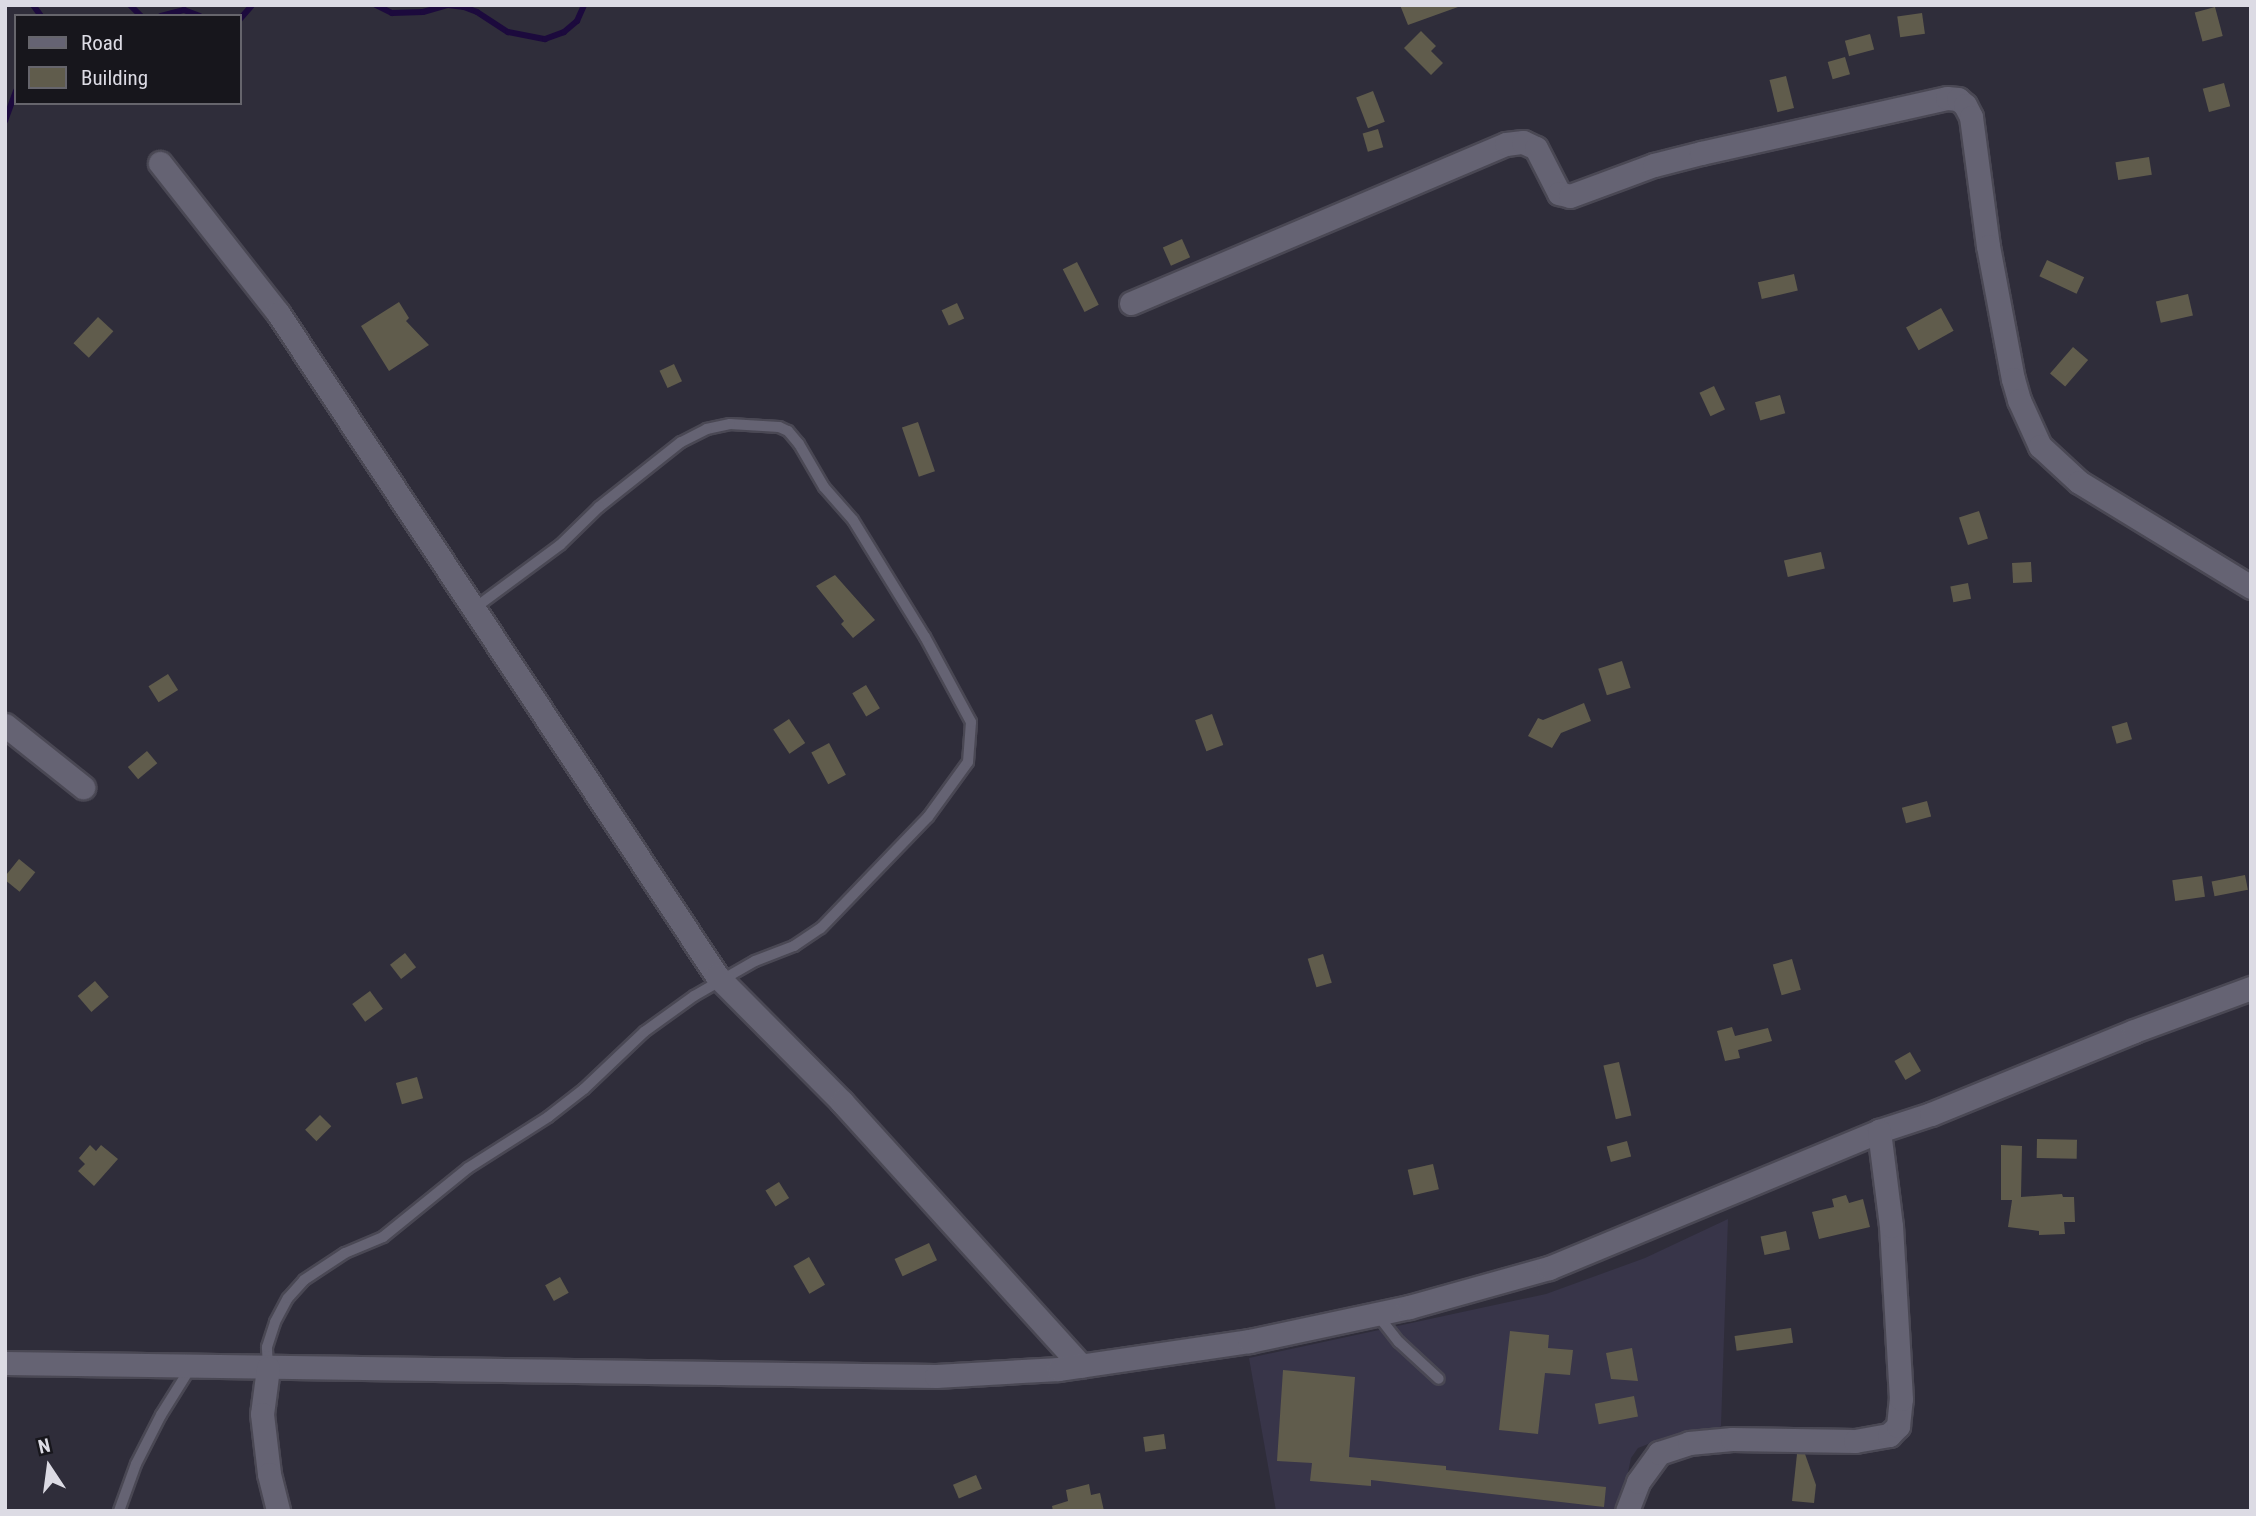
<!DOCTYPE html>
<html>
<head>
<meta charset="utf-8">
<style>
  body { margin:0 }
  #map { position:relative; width:2256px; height:1516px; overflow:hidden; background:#2f2d3a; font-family:"Roboto Condensed",sans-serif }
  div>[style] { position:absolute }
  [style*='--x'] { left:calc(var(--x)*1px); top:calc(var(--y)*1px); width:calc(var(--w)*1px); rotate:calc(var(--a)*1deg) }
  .built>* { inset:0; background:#383549 }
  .stream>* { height:6px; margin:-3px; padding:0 3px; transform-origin:3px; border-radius:3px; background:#1c0a3d }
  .building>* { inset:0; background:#605c4c; transform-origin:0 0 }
  .roads { filter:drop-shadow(2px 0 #4a4854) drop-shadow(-2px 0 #4a4854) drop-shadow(0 2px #4a4854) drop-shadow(0 -2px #4a4854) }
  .service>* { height:10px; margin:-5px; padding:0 5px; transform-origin:5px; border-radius:5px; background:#656373 }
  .minor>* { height:23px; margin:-11.5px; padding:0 11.5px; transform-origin:11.5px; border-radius:11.5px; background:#656373 }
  span { translate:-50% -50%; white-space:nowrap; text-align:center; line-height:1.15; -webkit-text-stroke:5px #17161c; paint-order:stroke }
  .frame { position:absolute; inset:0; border:7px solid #dcdbe4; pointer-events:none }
  .legend { position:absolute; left:14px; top:14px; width:228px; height:91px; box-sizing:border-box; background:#17161c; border:2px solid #66656c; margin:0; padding:9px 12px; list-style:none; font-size:21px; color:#dcdbe4 }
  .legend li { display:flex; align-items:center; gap:14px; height:35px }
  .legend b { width:35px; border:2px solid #66656c }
  .north { position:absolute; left:14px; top:1432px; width:70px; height:70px; -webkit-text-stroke:5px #17161c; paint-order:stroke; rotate:347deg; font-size:19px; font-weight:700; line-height:28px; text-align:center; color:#dcdbe4 }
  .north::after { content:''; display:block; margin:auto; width:24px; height:32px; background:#dcdbe4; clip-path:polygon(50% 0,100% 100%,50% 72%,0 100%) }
</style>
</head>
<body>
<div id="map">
  <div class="built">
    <i style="clip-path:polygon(1728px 1219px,1721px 1426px,1714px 1431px,1669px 1436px,1638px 1448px,1631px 1458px,1620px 1511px,1276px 1511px,1249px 1358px,1546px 1294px,1645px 1258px)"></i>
  </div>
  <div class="stream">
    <i style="--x:33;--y:5;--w:14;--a:54"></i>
    <i style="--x:130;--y:5;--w:16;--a:45"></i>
    <i style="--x:376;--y:5;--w:18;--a:27"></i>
    <i style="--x:392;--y:13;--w:31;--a:-2"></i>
    <i style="--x:423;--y:12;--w:26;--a:-16"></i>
    <i style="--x:448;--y:5;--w:16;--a:7"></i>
    <i style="--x:464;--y:7;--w:14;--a:21"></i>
    <i style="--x:477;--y:12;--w:37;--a:33"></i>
    <i style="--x:508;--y:32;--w:38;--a:11"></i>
    <i style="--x:545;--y:39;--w:20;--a:-20"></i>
    <i style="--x:564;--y:32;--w:17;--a:-40"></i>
    <i style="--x:577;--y:21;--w:17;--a:-66"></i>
    <i style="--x:161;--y:16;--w:24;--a:-15"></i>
    <i style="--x:184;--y:10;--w:17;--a:21"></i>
    <i style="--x:240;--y:19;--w:18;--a:-49"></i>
    <i style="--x:5;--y:121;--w:32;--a:-70"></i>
  </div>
  <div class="building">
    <i style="clip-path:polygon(1400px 5px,1457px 5px,1458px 7px,1408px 25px)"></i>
    <i style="left:2215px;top:7px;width:30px;height:21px;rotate:75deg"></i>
    <i style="left:1922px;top:13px;width:21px;height:25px;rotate:82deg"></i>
    <i style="clip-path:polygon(1421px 31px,1436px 46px,1431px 51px,1443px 63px,1431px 75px,1404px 48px)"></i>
    <i style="left:1870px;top:34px;width:16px;height:26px;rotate:75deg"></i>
    <i style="left:1845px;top:57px;width:18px;height:18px;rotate:74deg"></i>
    <i style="left:1786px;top:76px;width:33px;height:17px;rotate:76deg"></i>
    <i style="left:2224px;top:83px;width:24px;height:22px;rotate:75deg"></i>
    <i style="left:1373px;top:91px;width:33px;height:18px;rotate:69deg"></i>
    <i style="left:1378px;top:129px;width:19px;height:16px;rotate:74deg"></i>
    <i style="left:2149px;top:157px;width:18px;height:34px;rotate:81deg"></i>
    <i style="left:1182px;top:239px;width:20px;height:21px;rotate:66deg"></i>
    <i style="left:2047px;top:260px;width:41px;height:18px;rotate:25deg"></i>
    <i style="left:1077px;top:262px;width:48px;height:16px;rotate:63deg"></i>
    <i style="left:1794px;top:274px;width:17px;height:37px;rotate:77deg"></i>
    <i style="left:2188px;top:294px;width:22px;height:33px;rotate:77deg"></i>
    <i style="clip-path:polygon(399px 302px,409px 318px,406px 321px,429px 345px,389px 371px,361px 326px)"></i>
    <i style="left:957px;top:303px;width:17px;height:17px;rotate:65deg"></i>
    <i style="left:1941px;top:308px;width:26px;height:40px;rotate:61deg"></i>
    <i style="left:98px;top:317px;width:21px;height:36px;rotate:43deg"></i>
    <i style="left:2073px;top:347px;width:20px;height:35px;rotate:41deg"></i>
    <i style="left:674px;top:364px;width:19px;height:16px;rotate:65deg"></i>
    <i style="left:1714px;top:386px;width:26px;height:16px;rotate:65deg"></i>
    <i style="left:1780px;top:395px;width:19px;height:26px;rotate:74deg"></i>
    <i style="left:918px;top:422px;width:52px;height:17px;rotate:71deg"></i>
    <i style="left:1979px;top:511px;width:29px;height:21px;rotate:72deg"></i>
    <i style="left:1821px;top:552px;width:17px;height:38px;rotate:77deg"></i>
    <i style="left:2031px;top:562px;width:20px;height:19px;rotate:87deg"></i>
    <i style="clip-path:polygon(835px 575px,875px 620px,853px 638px,841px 624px,844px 621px,816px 586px)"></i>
    <i style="left:1968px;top:583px;width:16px;height:18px;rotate:79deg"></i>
    <i style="left:1622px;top:661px;width:28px;height:25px;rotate:72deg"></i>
    <i style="left:168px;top:674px;width:19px;height:23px;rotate:58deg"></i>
    <i style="left:866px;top:685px;width:27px;height:16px;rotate:59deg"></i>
    <i style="clip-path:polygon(1584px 703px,1591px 721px,1561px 733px,1552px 748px,1528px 736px,1538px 718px,1543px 720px)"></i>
    <i style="left:1212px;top:714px;width:33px;height:18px;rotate:70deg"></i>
    <i style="left:789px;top:719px;width:29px;height:19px;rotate:56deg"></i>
    <i style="left:2127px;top:722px;width:18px;height:16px;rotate:74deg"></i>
    <i style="left:829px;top:743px;width:36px;height:20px;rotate:62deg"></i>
    <i style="left:147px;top:751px;width:16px;height:25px;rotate:50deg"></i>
    <i style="left:1927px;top:801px;width:16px;height:26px;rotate:75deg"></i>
    <i style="left:19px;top:859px;width:21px;height:25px;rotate:39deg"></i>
    <i style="left:2245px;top:875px;width:15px;height:34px;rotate:79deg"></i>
    <i style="left:2202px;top:876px;width:21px;height:30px;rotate:82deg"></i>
    <i style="left:405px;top:953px;width:18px;height:19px;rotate:52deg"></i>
    <i style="left:1323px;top:954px;width:30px;height:16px;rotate:73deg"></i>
    <i style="left:1792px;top:959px;width:32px;height:20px;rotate:74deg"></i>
    <i style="left:95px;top:981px;width:21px;height:23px;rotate:49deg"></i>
    <i style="left:370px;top:991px;width:22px;height:22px;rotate:54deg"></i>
    <i style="clip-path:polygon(1732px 1027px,1735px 1036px,1768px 1028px,1772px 1041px,1738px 1050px,1740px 1058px,1725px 1061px,1717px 1031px)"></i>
    <i style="left:1910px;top:1052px;width:22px;height:18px;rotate:60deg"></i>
    <i style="left:1619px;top:1062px;width:55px;height:16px;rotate:77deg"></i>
    <i style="left:417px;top:1077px;width:22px;height:22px;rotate:74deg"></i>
    <i style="left:320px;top:1115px;width:16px;height:21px;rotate:45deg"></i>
    <i style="left:2037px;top:1139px;width:40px;height:19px;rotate:1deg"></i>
    <i style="left:1627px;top:1141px;width:16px;height:21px;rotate:75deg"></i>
    <i style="clip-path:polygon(90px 1145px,96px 1151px,101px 1145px,118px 1159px,94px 1186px,78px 1171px,85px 1164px,79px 1158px)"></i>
    <i style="clip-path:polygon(2001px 1145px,2022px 1146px,2021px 1197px,2062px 1194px,2063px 1197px,2074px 1197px,2075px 1222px,2064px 1222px,2065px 1234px,2039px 1235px,2039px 1231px,2008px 1227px,2012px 1200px,2001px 1200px)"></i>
    <i style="left:1433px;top:1164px;width:26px;height:26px;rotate:77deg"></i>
    <i style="left:779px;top:1182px;width:19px;height:16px;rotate:58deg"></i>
    <i style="clip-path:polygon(1846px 1195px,1849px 1203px,1863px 1199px,1870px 1227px,1819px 1239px,1812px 1212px,1834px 1207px,1832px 1199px)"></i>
    <i style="left:1786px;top:1231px;width:19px;height:26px;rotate:78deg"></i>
    <i style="left:929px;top:1243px;width:19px;height:38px;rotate:65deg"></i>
    <i style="left:809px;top:1257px;width:32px;height:18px;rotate:60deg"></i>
    <i style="left:560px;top:1277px;width:18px;height:17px;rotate:61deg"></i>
    <i style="left:1791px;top:1328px;width:15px;height:57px;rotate:82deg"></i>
    <i style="clip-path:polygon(1510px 1331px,1549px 1335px,1548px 1348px,1573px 1350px,1570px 1375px,1545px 1373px,1538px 1434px,1499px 1430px)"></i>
    <i style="clip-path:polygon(1632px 1348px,1638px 1381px,1611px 1379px,1606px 1353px)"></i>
    <i style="clip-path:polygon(1283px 1370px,1355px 1377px,1349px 1457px,1446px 1466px,1446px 1470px,1606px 1487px,1604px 1507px,1371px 1480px,1371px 1486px,1310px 1481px,1312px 1463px,1277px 1461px)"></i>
    <i style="left:1634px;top:1396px;width:21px;height:40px;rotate:79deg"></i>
    <i style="left:1164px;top:1434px;width:15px;height:21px;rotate:82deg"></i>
    <i style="clip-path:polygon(1797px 1454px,1805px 1454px,1816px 1485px,1814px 1503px,1792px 1501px)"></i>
    <i style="left:976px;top:1475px;width:15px;height:25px;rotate:67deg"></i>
    <i style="clip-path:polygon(1089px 1484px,1091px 1495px,1100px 1493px,1104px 1511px,1053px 1511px,1052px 1506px,1068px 1501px,1066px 1490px)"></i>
  </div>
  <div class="roads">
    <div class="service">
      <i style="--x:1376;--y:1313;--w:37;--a:52"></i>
      <i style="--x:1399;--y:1342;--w:54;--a:42.8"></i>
      <i style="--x:268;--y:1368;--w:21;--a:-93"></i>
      <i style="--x:267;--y:1347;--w:26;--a:-72"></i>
      <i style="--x:275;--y:1322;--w:27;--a:-62"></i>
      <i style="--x:288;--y:1298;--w:24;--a:-48"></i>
      <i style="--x:304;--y:1280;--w:49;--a:-33.4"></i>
      <i style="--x:345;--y:1253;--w:41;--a:-22.8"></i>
      <i style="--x:383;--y:1237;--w:109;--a:-39.1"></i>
      <i style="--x:468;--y:1168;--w:95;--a:-32.5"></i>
      <i style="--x:548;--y:1117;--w:46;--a:-37.9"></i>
      <i style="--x:584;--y:1089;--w:83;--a:-43.5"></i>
      <i style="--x:644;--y:1032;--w:62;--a:-35.8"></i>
      <i style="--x:694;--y:996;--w:70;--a:-29.8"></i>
      <i style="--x:755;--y:961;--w:42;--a:-21"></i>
      <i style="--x:794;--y:946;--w:32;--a:-34"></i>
      <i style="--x:821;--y:928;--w:154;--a:-46.1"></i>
      <i style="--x:928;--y:817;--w:68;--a:-54"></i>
      <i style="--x:968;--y:762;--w:40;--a:-85.7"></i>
      <i style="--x:971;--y:722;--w:97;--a:-118.4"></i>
      <i style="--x:925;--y:637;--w:137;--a:-121.6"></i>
      <i style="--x:853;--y:520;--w:44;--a:-131.3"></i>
      <i style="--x:824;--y:487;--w:50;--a:-120.2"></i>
      <i style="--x:799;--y:444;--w:17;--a:-130"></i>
      <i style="--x:788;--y:431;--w:10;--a:-156"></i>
      <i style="--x:779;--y:427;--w:49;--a:-176.5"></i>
      <i style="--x:730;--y:424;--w:24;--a:168"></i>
      <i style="--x:707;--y:429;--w:29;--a:153"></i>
      <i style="--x:681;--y:442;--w:105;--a:141.6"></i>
      <i style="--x:599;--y:507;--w:54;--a:135.7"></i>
      <i style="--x:560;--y:545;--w:106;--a:143.5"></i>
      <i style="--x:119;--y:1511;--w:50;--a:-70.1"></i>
      <i style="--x:136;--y:1464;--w:55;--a:-63"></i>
      <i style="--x:161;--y:1415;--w:57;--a:-58"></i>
    </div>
    <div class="minor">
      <i style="--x:160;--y:163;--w:191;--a:51.8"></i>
      <i style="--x:278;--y:313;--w:795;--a:56.49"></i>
      <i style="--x:717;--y:976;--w:177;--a:45.2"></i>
      <i style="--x:842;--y:1102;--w:356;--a:47.8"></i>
      <i style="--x:1131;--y:303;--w:407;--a:-23"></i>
      <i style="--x:1506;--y:144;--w:17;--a:-7"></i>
      <i style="--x:1523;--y:142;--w:14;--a:25"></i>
      <i style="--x:1536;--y:148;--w:51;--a:62.9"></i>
      <i style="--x:1559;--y:193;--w:11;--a:15"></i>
      <i style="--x:1570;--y:196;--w:90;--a:-20.3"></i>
      <i style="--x:1654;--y:165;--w:49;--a:-14.3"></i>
      <i style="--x:1701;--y:153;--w:252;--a:-12.6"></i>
      <i style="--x:1947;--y:98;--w:11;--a:5"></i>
      <i style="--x:1958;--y:99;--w:9;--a:41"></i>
      <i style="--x:1965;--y:105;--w:13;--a:63"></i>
      <i style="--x:1971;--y:117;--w:130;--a:82.5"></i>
      <i style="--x:1988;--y:246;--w:135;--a:79.4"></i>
      <i style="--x:2013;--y:379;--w:22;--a:74"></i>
      <i style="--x:2019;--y:400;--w:51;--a:65.5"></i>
      <i style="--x:2040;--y:446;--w:53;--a:42.7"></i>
      <i style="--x:2079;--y:482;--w:202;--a:31.4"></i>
      <i style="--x:5;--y:725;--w:100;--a:38.5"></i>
      <i style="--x:5;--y:1363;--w:931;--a:0.8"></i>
      <i style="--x:936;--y:1376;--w:123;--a:-3.3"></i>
      <i style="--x:1059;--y:1369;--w:192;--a:-8.4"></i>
      <i style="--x:1249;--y:1341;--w:164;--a:-12"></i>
      <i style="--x:1409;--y:1307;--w:145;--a:-15.6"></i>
      <i style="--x:1549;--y:1268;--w:357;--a:-22.5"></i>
      <i style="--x:1879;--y:1131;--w:55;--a:-18.1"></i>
      <i style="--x:1931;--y:1114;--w:219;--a:-22.2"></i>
      <i style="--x:2134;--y:1031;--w:125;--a:-20.2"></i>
      <i style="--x:268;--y:1368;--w:46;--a:97.4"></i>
      <i style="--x:262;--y:1414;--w:60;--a:83.3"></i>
      <i style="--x:269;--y:1474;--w:38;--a:76"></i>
      <i style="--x:1627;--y:1511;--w:31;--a:-69"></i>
      <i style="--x:1638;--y:1482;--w:36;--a:-54"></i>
      <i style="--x:1659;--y:1453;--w:32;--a:-18"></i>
      <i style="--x:1689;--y:1443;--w:43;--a:-5.3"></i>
      <i style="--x:1732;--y:1439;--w:123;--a:0.9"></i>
      <i style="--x:1855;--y:1441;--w:35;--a:-10"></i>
      <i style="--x:1889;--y:1435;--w:13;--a:-45"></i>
      <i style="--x:1898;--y:1426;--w:27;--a:-84"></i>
      <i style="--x:1901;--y:1399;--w:173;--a:-93.3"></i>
      <i style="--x:1891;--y:1226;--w:96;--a:-97.2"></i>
    </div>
  </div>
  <div class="frame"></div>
  <ul class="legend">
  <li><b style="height:9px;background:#656373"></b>Road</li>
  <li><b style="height:19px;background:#605c4c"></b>Building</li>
  </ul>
  <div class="north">N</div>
</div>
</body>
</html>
